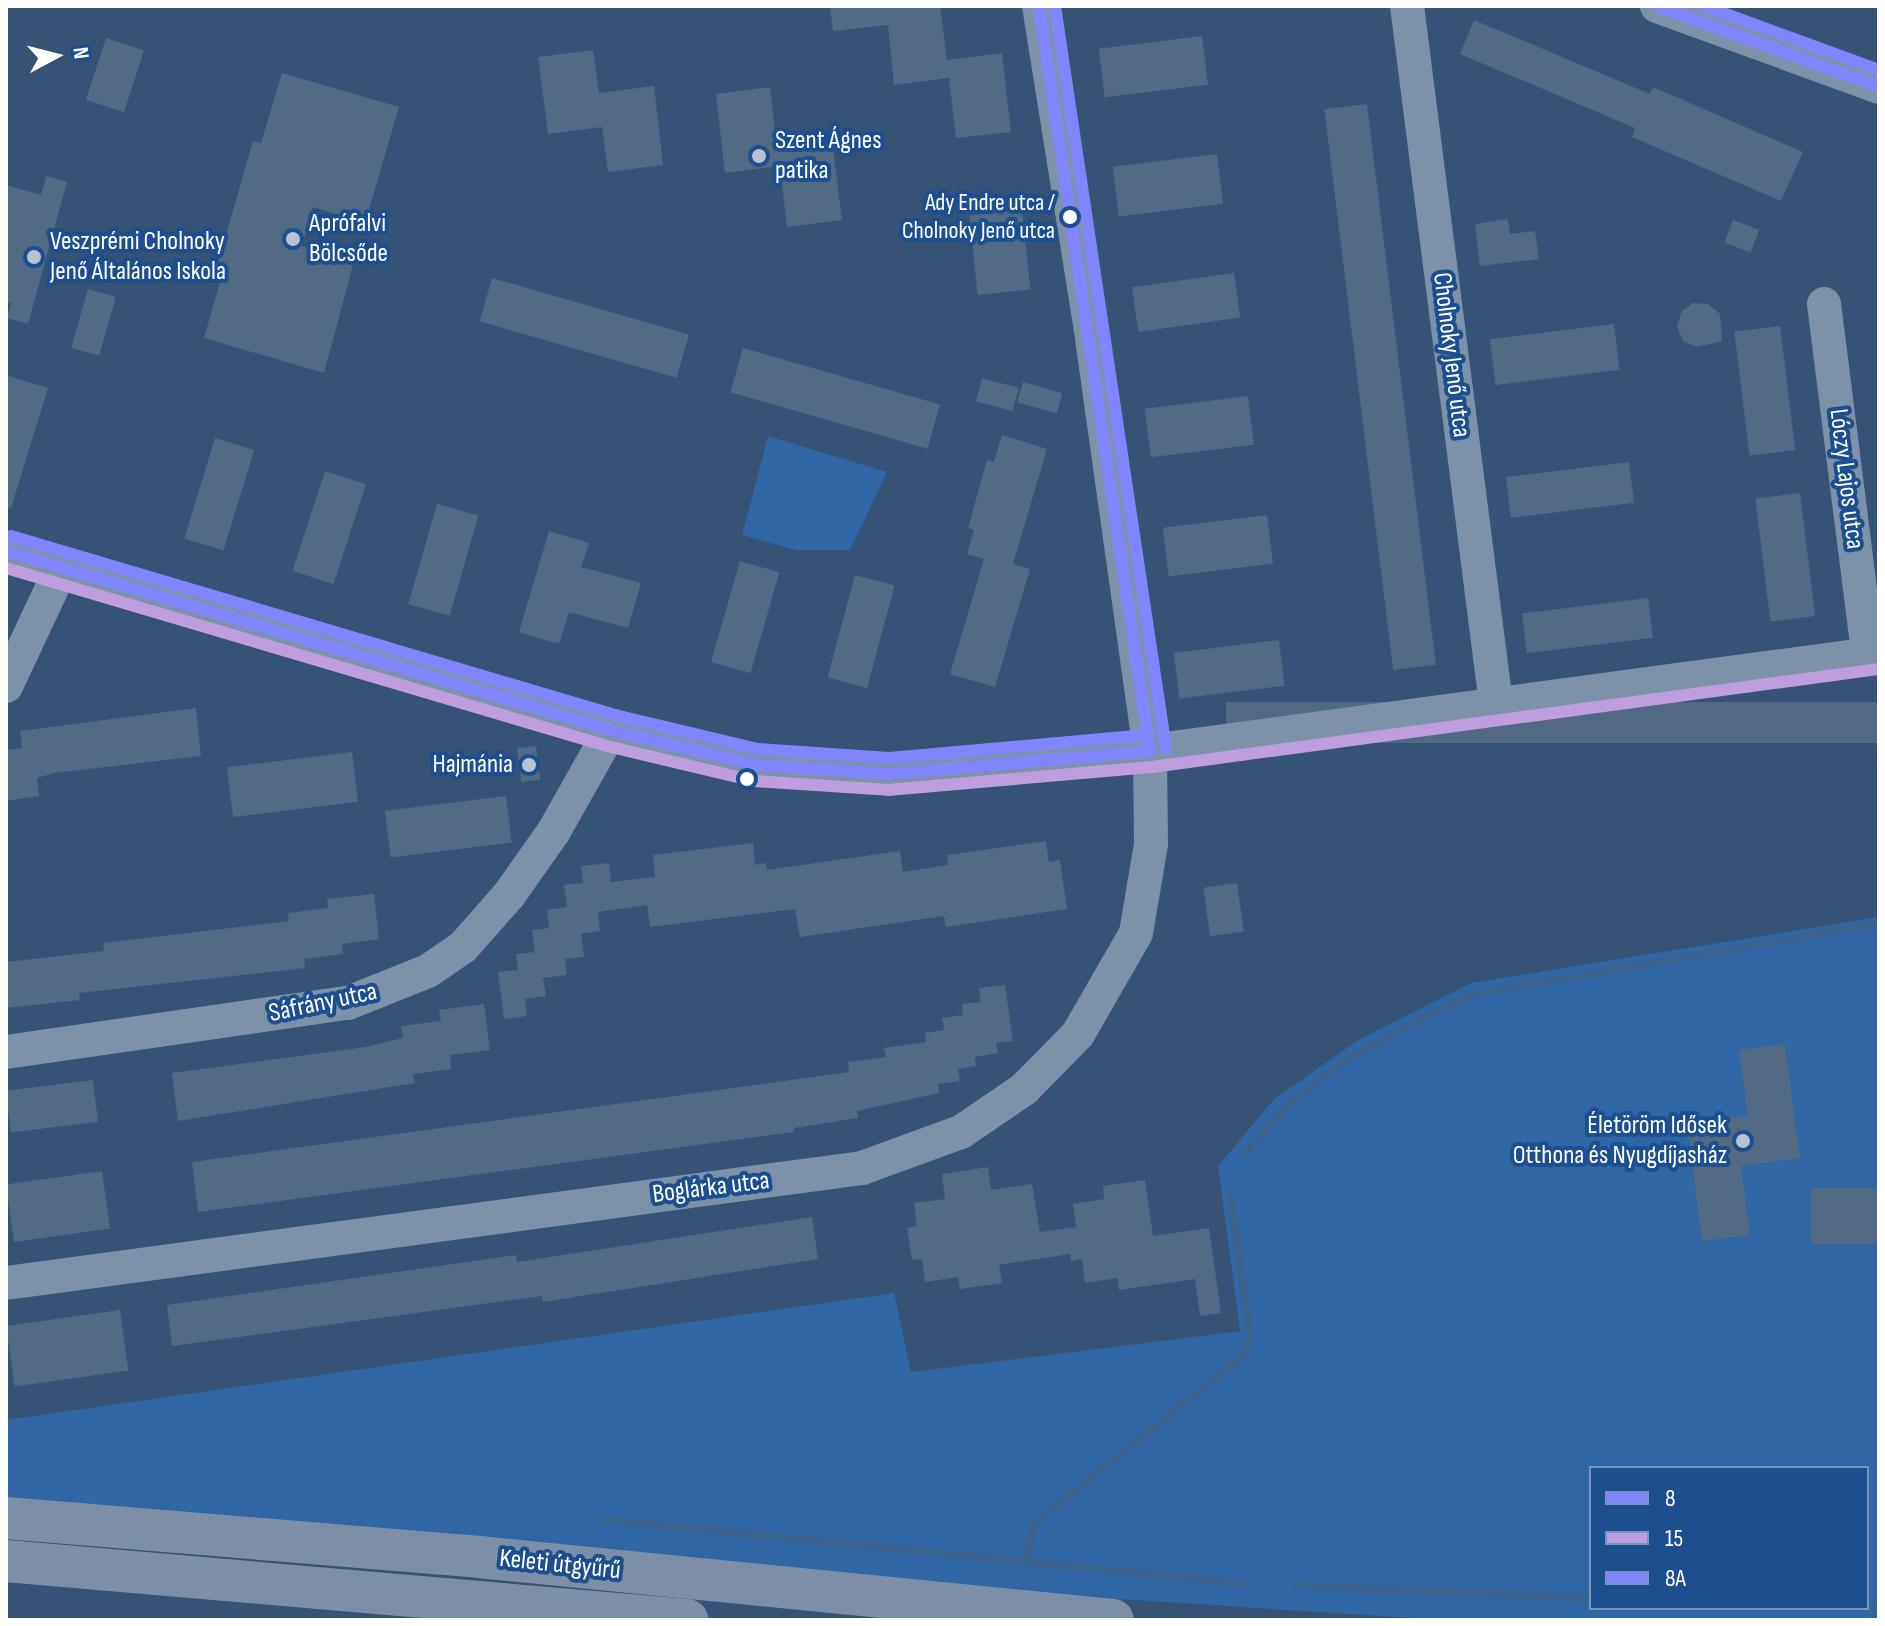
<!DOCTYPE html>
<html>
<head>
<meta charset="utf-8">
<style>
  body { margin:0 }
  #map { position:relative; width:1885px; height:1626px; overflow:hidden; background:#365274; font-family:"Sofia Sans Condensed",sans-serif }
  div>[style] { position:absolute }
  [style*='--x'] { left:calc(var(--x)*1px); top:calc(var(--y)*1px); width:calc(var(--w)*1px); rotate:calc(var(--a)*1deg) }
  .green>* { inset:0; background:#2f66a5 }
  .stream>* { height:7px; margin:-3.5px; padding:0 3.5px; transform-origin:3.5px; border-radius:3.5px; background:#3b618d }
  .building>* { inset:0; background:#526984; transform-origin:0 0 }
  .minor>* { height:34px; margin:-17px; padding:0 17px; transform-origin:17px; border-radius:17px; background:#7d92a8 }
  .major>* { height:42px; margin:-21px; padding:0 21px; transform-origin:21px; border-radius:21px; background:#7d8ea7 }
  .bus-1>* { height:12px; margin:-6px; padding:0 6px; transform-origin:6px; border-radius:6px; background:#8084ff }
  .bus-2>* { height:12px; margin:-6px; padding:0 6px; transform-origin:6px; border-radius:6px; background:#bf9ee0 }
  .bus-3>* { height:12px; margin:-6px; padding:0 6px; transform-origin:6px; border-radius:6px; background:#8084ff }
  .dots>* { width:22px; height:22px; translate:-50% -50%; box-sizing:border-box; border:4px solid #1b4f8f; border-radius:50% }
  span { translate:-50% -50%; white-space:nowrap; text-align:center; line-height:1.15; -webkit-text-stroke:8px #1b4f8f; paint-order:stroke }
  .bus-label { font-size:24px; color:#fff }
  .right { translate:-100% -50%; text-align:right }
  .poi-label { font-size:26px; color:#fff }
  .left { translate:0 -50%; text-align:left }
  .street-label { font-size:26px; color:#fff }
  .frame { position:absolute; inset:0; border:8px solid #fff; pointer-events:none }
  .legend { position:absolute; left:1589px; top:1466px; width:280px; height:144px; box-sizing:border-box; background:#1b4f8f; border:2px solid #7695bc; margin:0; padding:10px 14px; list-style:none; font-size:24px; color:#fff }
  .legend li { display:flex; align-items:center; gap:16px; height:40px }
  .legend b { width:40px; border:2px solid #7695bc }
  .north { position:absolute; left:16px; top:16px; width:80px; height:80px; -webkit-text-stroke:6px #1b4f8f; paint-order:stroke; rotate:83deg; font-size:22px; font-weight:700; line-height:32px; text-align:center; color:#fff }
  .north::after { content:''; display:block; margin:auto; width:28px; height:36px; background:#fff; clip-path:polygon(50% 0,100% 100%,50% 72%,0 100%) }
</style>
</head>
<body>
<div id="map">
  <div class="green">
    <i style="clip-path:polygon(768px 436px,887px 472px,850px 550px,796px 550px,742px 535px)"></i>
    <i style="clip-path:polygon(evenodd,1879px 917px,1879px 1620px,1445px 1620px,1317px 1612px,741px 1574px,6px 1502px,6px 1420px,894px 1293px,911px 1372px,1240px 1331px,1218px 1166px,1274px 1099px,1360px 1039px,1471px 983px,1879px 917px,1591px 1468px,1867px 1468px,1867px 1608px,1591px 1608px,1591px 1468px)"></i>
  </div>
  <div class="stream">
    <i style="--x:1243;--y:1154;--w:72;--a:-47.2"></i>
    <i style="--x:1292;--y:1101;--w:69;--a:-37.4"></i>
    <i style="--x:1347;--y:1059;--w:96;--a:-29.2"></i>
    <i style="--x:1431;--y:1012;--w:53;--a:-22.2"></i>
    <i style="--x:1480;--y:992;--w:405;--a:-9.8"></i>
    <i style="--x:602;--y:1519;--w:644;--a:5.7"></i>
    <i style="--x:1026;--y:1561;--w:39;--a:-78"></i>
    <i style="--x:1034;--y:1523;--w:268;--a:-38.8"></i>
    <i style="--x:1243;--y:1355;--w:19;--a:-69"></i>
    <i style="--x:1250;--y:1337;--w:142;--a:-98.1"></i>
    <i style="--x:1297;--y:1585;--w:294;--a:2.5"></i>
    <i style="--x:1867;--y:1606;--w:12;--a:0"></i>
  </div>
  <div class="building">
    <i style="clip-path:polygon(830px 6px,940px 6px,947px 60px,1002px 53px,1011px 132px,956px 138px,949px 78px,894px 85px,888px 25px,833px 31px)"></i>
    <i style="clip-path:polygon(1474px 20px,1650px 94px,1653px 87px,1803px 152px,1781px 201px,1632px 137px,1635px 128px,1460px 54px)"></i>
    <i style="left:1202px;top:36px;width:49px;height:104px;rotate:83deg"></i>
    <i style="left:106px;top:38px;width:40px;height:65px;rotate:18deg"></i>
    <i style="clip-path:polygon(593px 50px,599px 93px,654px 86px,663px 165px,608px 172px,602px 127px,548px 134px,538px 57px)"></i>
    <i style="clip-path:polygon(282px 73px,399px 107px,365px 223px,313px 207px,302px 246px,354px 261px,324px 373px,204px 338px,224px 268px,217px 266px,253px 141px,261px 143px)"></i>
    <i style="clip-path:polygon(770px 87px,777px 148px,832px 141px,842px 220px,787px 227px,780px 166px,725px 173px,716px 94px)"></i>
    <i style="left:1367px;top:104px;width:565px;height:43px;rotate:83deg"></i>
    <i style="left:1217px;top:154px;width:50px;height:105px;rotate:83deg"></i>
    <i style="clip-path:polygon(46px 176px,67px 182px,28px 324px,7px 318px,11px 303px,6px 302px,6px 185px,41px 195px)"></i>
    <i style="left:1022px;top:210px;width:80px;height:53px;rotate:84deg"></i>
    <i style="clip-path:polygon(1508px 219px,1510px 234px,1535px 231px,1539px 259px,1480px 266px,1475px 224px)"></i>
    <i style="left:1733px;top:220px;width:28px;height:24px;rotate:21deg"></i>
    <i style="left:1234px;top:273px;width:45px;height:103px;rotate:82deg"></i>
    <i style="left:492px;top:278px;width:205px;height:45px;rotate:16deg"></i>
    <i style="left:88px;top:289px;width:29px;height:61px;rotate:16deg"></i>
    <i style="clip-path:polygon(1693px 303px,1708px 304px,1720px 314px,1722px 341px,1697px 347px,1683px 341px,1677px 326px,1682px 311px)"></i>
    <i style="left:1614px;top:324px;width:46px;height:125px;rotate:83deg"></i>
    <i style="left:1780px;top:326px;width:125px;height:46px;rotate:83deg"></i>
    <i style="left:743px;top:348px;width:205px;height:46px;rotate:16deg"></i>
    <i style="clip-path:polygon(6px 375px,48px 388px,11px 508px,6px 508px)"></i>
    <i style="left:982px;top:378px;width:38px;height:24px;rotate:15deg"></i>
    <i style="left:1023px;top:382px;width:41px;height:21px;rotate:16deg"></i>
    <i style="left:1248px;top:396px;width:49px;height:104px;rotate:83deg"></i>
    <i style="clip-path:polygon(1002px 435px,1047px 449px,1013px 564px,1030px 569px,995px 687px,950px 674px,984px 559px,967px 554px,974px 530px,968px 528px,987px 460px,994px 462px)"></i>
    <i style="left:215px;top:438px;width:41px;height:105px;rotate:17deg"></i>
    <i style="left:1629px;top:462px;width:41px;height:124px;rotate:83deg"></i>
    <i style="left:325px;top:471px;width:43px;height:105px;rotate:18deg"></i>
    <i style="left:1800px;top:493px;width:124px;height:45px;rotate:83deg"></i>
    <i style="left:437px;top:504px;width:43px;height:104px;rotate:16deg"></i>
    <i style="left:1267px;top:515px;width:49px;height:105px;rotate:83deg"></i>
    <i style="clip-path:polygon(549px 531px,589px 543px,581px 567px,641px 583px,628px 628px,569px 612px,559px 644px,519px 632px)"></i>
    <i style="left:740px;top:561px;width:41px;height:105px;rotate:16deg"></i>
    <i style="left:855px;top:575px;width:41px;height:106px;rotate:15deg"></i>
    <i style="left:1648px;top:598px;width:40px;height:127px;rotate:83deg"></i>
    <i style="left:1279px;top:640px;width:46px;height:106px;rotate:83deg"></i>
    <i style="left:1879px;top:702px;width:41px;height:653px;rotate:90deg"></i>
    <i style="clip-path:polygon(196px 708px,201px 756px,54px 773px,37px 778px,39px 796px,6px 801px,6px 750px,22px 748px,20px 731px)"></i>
    <i style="left:536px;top:746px;width:34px;height:19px;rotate:83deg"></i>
    <i style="left:352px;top:752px;width:50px;height:126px;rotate:83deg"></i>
    <i style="left:506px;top:796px;width:47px;height:122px;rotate:83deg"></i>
    <i style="clip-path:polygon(1046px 841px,1049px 862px,1060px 860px,1067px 909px,946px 927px,944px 916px,800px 937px,795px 909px,650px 927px,647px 905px,598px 912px,600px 931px,581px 934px,584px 957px,565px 959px,567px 975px,543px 978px,546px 996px,525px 999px,527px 1016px,504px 1019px,498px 972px,518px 970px,516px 954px,535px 952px,532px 930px,549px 928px,547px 910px,567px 907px,564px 885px,583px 883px,581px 866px,609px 863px,611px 882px,655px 877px,653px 855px,753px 843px,755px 865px,766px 863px,767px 870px,900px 851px,903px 872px,948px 865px,947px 855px)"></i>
    <i style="left:1237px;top:883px;width:49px;height:34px;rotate:82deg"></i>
    <i style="clip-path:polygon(374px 894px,379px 939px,342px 944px,343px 954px,304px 959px,305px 968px,79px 993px,80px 1000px,6px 1008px,6px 962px,104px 951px,103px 943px,289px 921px,288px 913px,328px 908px,327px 899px)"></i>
    <i style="clip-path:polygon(1005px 985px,1013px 1041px,996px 1043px,998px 1053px,975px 1057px,976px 1066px,958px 1069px,960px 1081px,938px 1084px,939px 1093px,857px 1111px,858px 1118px,794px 1128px,794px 1132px,198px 1212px,192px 1162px,849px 1072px,848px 1062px,886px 1057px,884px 1048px,926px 1042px,925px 1033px,944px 1030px,942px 1018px,963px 1015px,962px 1004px,981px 1002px,979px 988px)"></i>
    <i style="clip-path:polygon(484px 1004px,490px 1050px,450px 1055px,451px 1069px,413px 1074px,415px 1083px,178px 1121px,172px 1073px,366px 1047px,403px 1038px,401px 1026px,441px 1021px,439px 1010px)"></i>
    <i style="clip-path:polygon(1785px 1044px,1800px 1158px,1741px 1166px,1750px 1235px,1702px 1241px,1687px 1123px,1748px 1115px,1739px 1050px)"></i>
    <i style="left:93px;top:1080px;width:42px;height:88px;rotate:83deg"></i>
    <i style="clip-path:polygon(988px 1167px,991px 1190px,1032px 1184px,1040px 1232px,1076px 1227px,1073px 1204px,1104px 1199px,1103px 1186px,1145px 1180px,1153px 1236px,1209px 1228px,1221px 1313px,1200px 1316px,1195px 1279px,1119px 1290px,1117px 1278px,1085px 1283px,1082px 1259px,1071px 1261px,1070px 1254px,999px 1265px,1002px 1283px,960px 1289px,958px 1277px,925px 1282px,922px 1259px,912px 1260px,907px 1228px,917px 1226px,914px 1203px,945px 1199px,942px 1174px)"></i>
    <i style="left:102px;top:1171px;width:58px;height:97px;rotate:82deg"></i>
    <i style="left:1879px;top:1188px;width:56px;height:68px;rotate:90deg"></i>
    <i style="clip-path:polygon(812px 1217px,818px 1259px,543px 1302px,542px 1296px,172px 1346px,167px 1305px,516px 1255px,517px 1262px)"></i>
    <i style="left:120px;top:1310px;width:61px;height:115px;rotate:82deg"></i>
  </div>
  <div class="minor">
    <i style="--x:1407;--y:6;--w:704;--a:82.73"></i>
    <i style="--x:1657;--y:6;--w:236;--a:20"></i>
    <i style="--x:1824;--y:304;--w:353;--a:82.8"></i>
    <i style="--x:6;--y:551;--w:631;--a:16.48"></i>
    <i style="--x:611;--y:730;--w:149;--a:13.6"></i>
    <i style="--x:756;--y:765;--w:133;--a:3.9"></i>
    <i style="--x:889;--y:774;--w:262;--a:-5"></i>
    <i style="--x:1150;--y:751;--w:736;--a:-7.66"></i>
    <i style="--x:6;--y:686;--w:132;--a:-64.8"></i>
    <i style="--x:6;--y:1052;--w:345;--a:-8.2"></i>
    <i style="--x:348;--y:1003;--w:86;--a:-21.8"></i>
    <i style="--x:428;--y:971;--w:42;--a:-34.4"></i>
    <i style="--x:463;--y:947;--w:69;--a:-48.5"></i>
    <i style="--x:509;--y:895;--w:78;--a:-54.9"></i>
    <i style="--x:554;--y:831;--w:116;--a:-60.6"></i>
    <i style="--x:6;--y:1283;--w:864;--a:-7.65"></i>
    <i style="--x:862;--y:1168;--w:105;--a:-20"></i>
    <i style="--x:961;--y:1132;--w:76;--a:-34.3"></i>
    <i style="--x:1024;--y:1089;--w:77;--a:-45.5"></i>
    <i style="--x:1078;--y:1034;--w:116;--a:-60.1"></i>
    <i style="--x:1136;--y:933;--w:90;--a:-80.4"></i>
    <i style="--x:1151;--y:844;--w:93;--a:-90.6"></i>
    <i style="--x:1150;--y:751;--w:412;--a:-98"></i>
    <i style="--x:1093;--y:343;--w:341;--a:-99.1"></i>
  </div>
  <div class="major">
    <i style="--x:6;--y:1518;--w:475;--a:4.7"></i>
    <i style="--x:479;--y:1557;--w:637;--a:5.67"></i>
    <i style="--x:6;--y:1561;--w:684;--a:4.95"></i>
  </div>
  <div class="bus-1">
    <i style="--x:1039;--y:6;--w:753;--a:81.53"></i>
    <i style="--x:1657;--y:6;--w:236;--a:20"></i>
    <i style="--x:6;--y:551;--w:631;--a:16.48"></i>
    <i style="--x:611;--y:730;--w:149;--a:13.6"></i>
    <i style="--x:756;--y:765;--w:133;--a:3.9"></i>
    <i style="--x:889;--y:774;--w:262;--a:-5"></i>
  </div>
  <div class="bus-2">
    <i style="--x:6;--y:568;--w:627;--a:16.5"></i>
    <i style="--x:607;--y:746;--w:151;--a:13.4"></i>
    <i style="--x:754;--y:781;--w:134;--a:3.8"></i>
    <i style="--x:888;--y:790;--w:265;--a:-5"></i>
    <i style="--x:1152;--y:767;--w:734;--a:-7.68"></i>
  </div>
  <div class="bus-3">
    <i style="--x:1055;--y:6;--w:751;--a:81.5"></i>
    <i style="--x:1704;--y:6;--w:186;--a:20.1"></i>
    <i style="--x:11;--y:536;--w:630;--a:16.51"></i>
    <i style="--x:615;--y:715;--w:147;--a:13.4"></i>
    <i style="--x:758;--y:749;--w:131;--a:3.9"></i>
    <i style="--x:889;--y:758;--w:261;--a:-5.1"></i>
  </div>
  <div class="dots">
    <i style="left:759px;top:156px;background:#b9c2ce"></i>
    <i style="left:1070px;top:217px;background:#fff"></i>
    <i style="left:293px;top:239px;background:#b9c2ce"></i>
    <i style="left:34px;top:257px;background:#b9c2ce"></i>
    <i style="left:529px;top:765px;background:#b9c2ce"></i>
    <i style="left:747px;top:779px;background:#fff"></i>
    <i style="left:1743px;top:1141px;background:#b9c2ce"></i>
  </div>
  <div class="bus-label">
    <span class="right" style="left:1055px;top:217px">Ady Endre utca /<br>Cholnoky Jenő utca</span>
  </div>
  <div class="poi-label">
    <span class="left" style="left:775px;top:156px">Szent Ágnes<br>patika</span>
    <span class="left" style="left:309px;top:239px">Aprófalvi<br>Bölcsőde</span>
    <span class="left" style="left:50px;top:257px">Veszprémi Cholnoky<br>Jenő Általános Iskola</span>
    <span class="right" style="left:513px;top:765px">Hajmánia</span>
    <span class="right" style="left:1727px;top:1141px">Életöröm Idősek<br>Otthona és Nyugdíjasház</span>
  </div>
  <div class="street-label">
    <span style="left:1451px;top:355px;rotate:83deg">Cholnoky Jenő utca</span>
    <span style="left:1846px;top:479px;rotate:83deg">Lóczy Lajos utca</span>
    <span style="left:323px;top:1003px;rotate:-12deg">Sáfrány utca</span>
    <span style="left:711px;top:1188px;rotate:-7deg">Boglárka utca</span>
    <span style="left:560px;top:1565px;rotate:6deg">Keleti útgyűrű</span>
  </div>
  <div class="frame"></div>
  <ul class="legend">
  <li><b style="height:10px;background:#8084ff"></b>8</li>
  <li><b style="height:10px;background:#bf9ee0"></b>15</li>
  <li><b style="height:10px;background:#8084ff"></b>8A</li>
  </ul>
  <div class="north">N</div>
</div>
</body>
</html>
